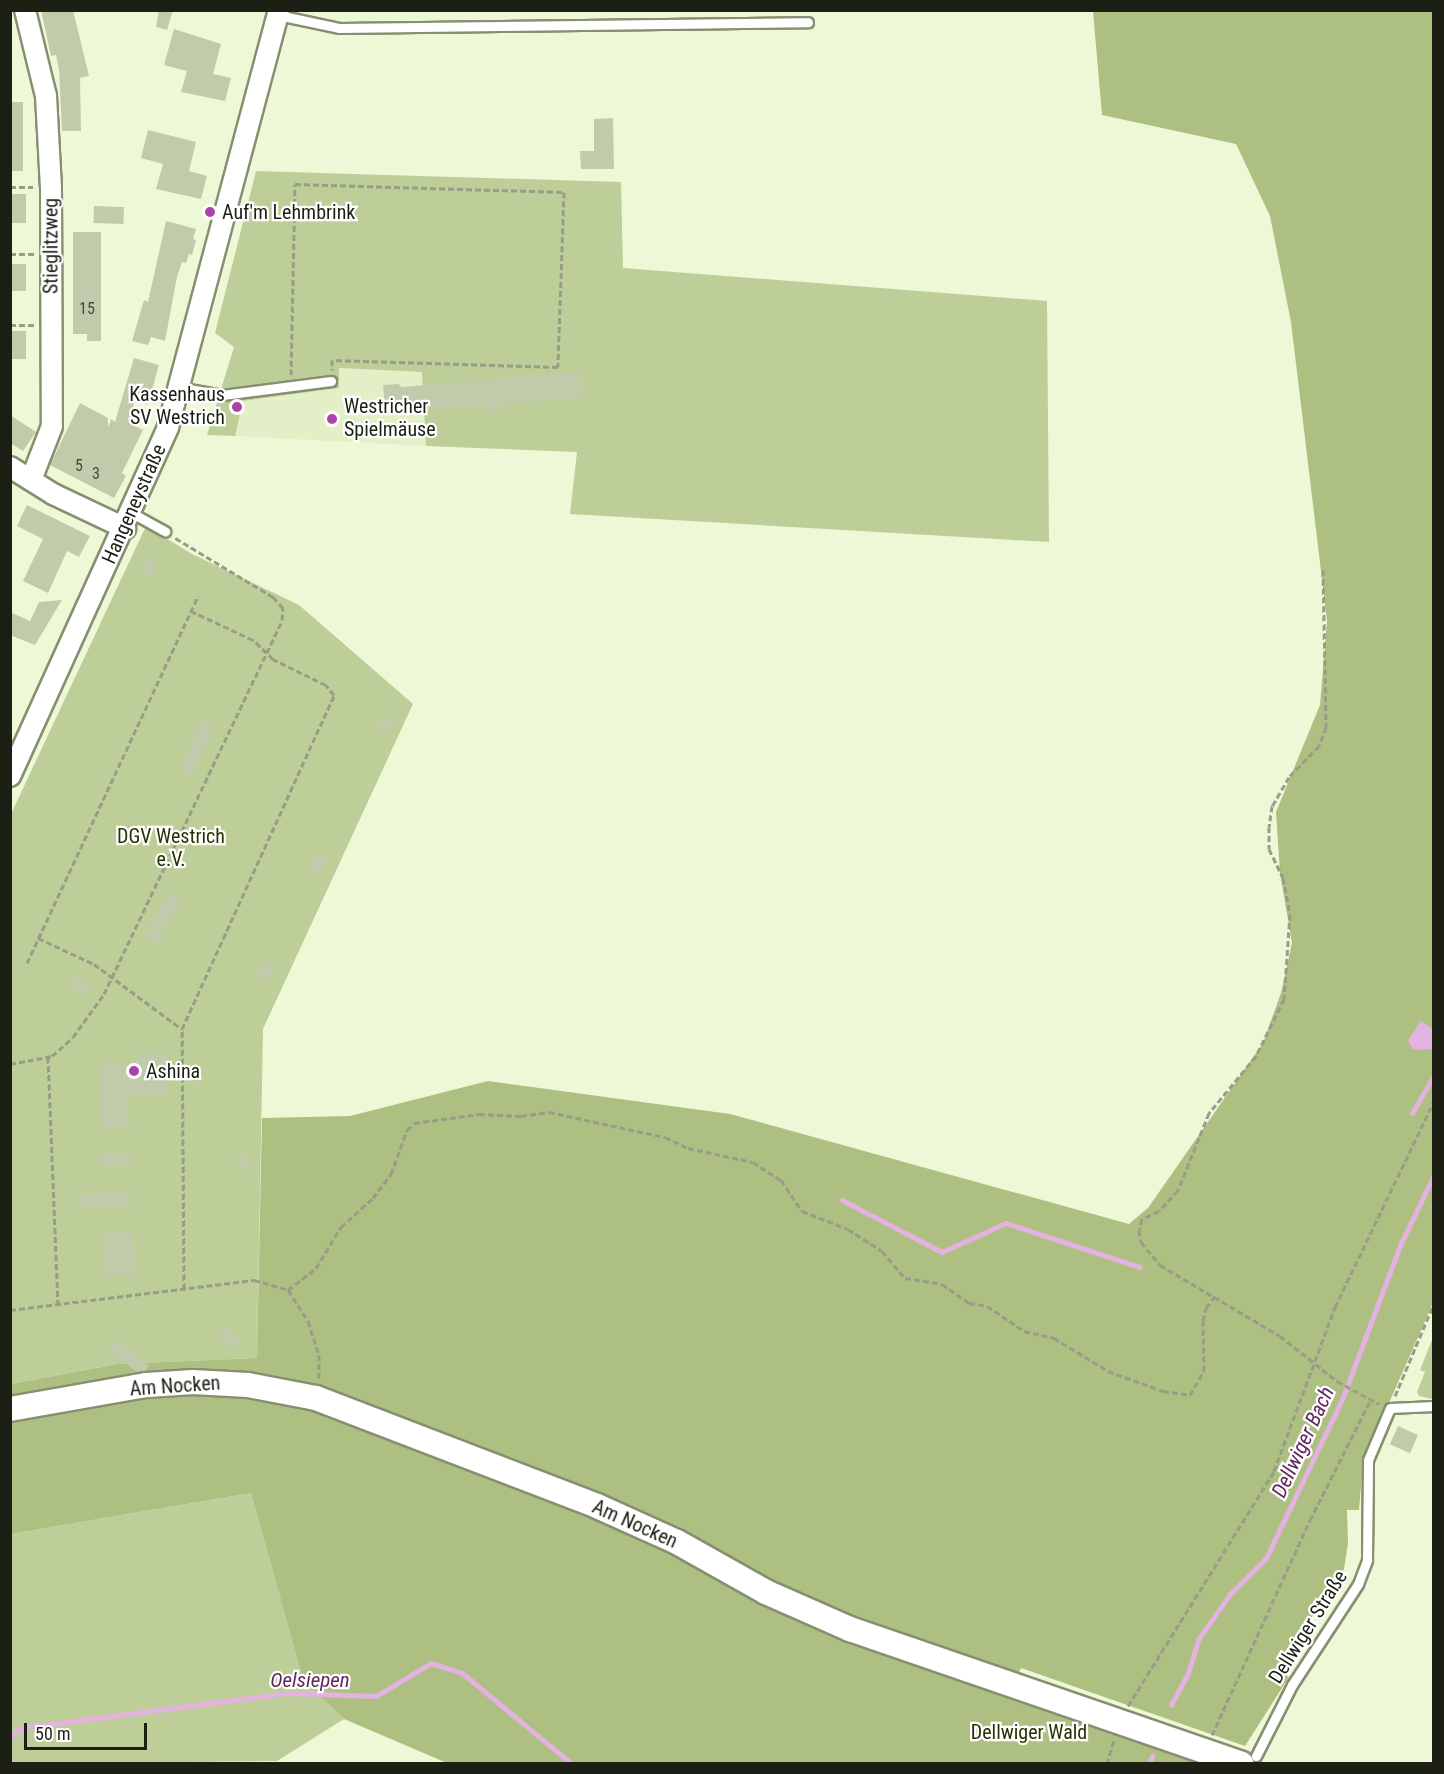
<!DOCTYPE html>
<html>
<head>
<meta charset="utf-8">
<style>
  body { margin:0 }
  #map { position:relative; width:1444px; height:1774px; overflow:hidden; background:#edf8d7; font-family:"Roboto Condensed",sans-serif }
  div>[style] { position:absolute }
  [style*='--x'] { left:calc(var(--x)*1px); top:calc(var(--y)*1px); width:calc(var(--w)*1px); rotate:calc(var(--a)*1deg) }
  .built>* { inset:0; background:#e3efc7 }
  .green>* { inset:0; background:#bece99 }
  .forest>* { inset:0; background:#aebf82 }
  .water>* { inset:0; background:#e4b2e0 }
  .stream>* { height:5px; margin:-2.5px; padding:0 2.5px; transform-origin:2.5px; border-radius:2.5px; background:#e4b2e0 }
  .building>* { inset:0; background:#c1cbab; transform-origin:0 0 }
  .path>* { height:3px; margin-top:-1.5px; transform-origin:0; background:repeating-linear-gradient(90deg,#969e86 0 6px,transparent 0 9px) }
  .roads { filter:drop-shadow(2px 0 #869071) drop-shadow(-2px 0 #869071) drop-shadow(0 2px #869071) drop-shadow(0 -2px #869071) }
  .service>* { height:9px; margin:-4.5px; padding:0 4.5px; transform-origin:4.5px; border-radius:4.5px; background:#fff }
  .minor>* { height:20px; margin:-10px; padding:0 10px; transform-origin:10px; border-radius:10px; background:#fff }
  .tertiary>* { height:24px; margin:-12px; padding:0 12px; transform-origin:12px; border-radius:12px; background:#fff }
  .dots>* { width:16px; height:16px; translate:-50% -50%; box-sizing:border-box; border:3px solid #fff; border-radius:50% }
  span { translate:-50% -50%; white-space:nowrap; text-align:center; line-height:1.15; -webkit-text-stroke:4.5px #fff; paint-order:stroke }
  .number-label { font-size:16px; color:#454b3a }
  .number-label span { -webkit-text-stroke-width:0 }
  .poi-label { font-size:20px; color:#1c2014 }
  .left { translate:0 -50%; text-align:left }
  .right { translate:-100% -50%; text-align:right }
  .street-label { font-size:20px; color:#1c2014 }
  .park-label { font-size:20px; color:#273102 }
  .water-label { font-size:21px; color:#61275f; font-style:italic }
  .frame { position:absolute; inset:0; border:12px solid #1c2014; pointer-events:none }
  .scale { position:absolute; left:24px; top:1723px; width:123px; height:27px; box-sizing:border-box; border:3px solid #1c2014; border-top:0; padding-left:8px; font-size:18px; line-height:21px; white-space:nowrap; color:#1c2014; -webkit-text-stroke:4px #fff; paint-order:stroke }
</style>
</head>
<body>
<div id="map">
  <div class="built">
    <i style="clip-path:polygon(339px 368px,423px 372px,426px 446px,235px 436px,243px 401px,338px 388px)"></i>
  </div>
  <div class="green">
    <i style="clip-path:polygon(256px 171px,621px 182px,623px 268px,1047px 301px,1049px 542px,570px 514px,577px 452px,426px 446px,422px 372px,339px 368px,339px 388px,243px 401px,235px 436px,207px 435px,234px 347px,215px 333px)"></i>
    <i style="clip-path:polygon(146px 526px,192px 554px,299px 605px,413px 704px,263px 1029px,257px 1358px,117px 1364px,11px 1384px,11px 814px)"></i>
    <i style="clip-path:polygon(1433px 1337px,1433px 1399px,1419px 1396px,1417px 1392px,1425px 1372px,1420px 1370px)"></i>
    <i style="clip-path:polygon(251px 1493px,303px 1678px,344px 1719px,277px 1761px,11px 1764px,11px 1534px)"></i>
  </div>
  <div class="forest">
    <i style="clip-path:polygon(1093px 11px,1433px 11px,1433px 1303px,1363px 1462px,1359px 1510px,1347px 1510px,1348px 1543px,1344px 1569px,1277px 1669px,1289px 1677px,1245px 1746px,1021px 1668px,1014px 1684px,1212px 1763px,447px 1763px,344px 1719px,303px 1679px,251px 1493px,11px 1534px,11px 1384px,117px 1364px,257px 1358px,262px 1118px,350px 1116px,488px 1081px,730px 1114px,1129px 1224px,1148px 1208px,1263px 1043px,1281px 993px,1292px 943px,1280px 873px,1276px 812px,1320px 705px,1327px 621px,1291px 322px,1270px 216px,1236px 144px,1102px 115px)"></i>
  </div>
  <div class="water">
    <i style="clip-path:polygon(1421px 1021px,1433px 1029px,1433px 1049px,1413px 1050px,1408px 1040px)"></i>
  </div>
  <div class="stream">
    <i style="--x:1412;--y:1113;--w:44;--a:-59.9"></i>
    <i style="--x:842;--y:1200;--w:113;--a:27.5"></i>
    <i style="--x:942;--y:1252;--w:70;--a:-24.4"></i>
    <i style="--x:1006;--y:1223;--w:141;--a:18.2"></i>
    <i style="--x:1171;--y:1705;--w:36;--a:-62"></i>
    <i style="--x:1188;--y:1673;--w:37;--a:-73"></i>
    <i style="--x:1199;--y:1638;--w:54;--a:-54.8"></i>
    <i style="--x:1230;--y:1594;--w:51;--a:-45"></i>
    <i style="--x:1266;--y:1558;--w:178;--a:-64.4"></i>
    <i style="--x:1343;--y:1397;--w:162;--a:-69.4"></i>
    <i style="--x:1400;--y:1245;--w:78;--a:-64.1"></i>
    <i style="--x:10;--y:1737;--w:14;--a:-39"></i>
    <i style="--x:21;--y:1728;--w:269;--a:-7.5"></i>
    <i style="--x:288;--y:1693;--w:88;--a:2"></i>
    <i style="--x:376;--y:1696;--w:64;--a:-31"></i>
    <i style="--x:431;--y:1663;--w:33;--a:18"></i>
    <i style="--x:462;--y:1673;--w:143;--a:39.6"></i>
    <i style="--x:1149;--y:1764;--w:9;--a:-69"></i>
  </div>
  <div class="building">
    <i style="clip-path:polygon(41px 10px,73px 10px,89px 76px,80px 78px,81px 131px,62px 131px,59px 70px,56px 55px,51px 56px)"></i>
    <i style="clip-path:polygon(159px 10px,173px 10px,167px 30px,156px 27px)"></i>
    <i style="clip-path:polygon(174px 29px,221px 44px,213px 74px,231px 78px,225px 101px,181px 92px,187px 71px,164px 65px)"></i>
    <i style="left:10px;top:102px;width:13px;height:69px"></i>
    <i style="clip-path:polygon(613px 118px,614px 169px,581px 169px,580px 151px,594px 151px,594px 119px)"></i>
    <i style="clip-path:polygon(148px 130px,196px 142px,189px 171px,207px 176px,201px 199px,156px 189px,163px 164px,141px 158px)"></i>
    <i style="left:10px;top:194px;width:16px;height:29px"></i>
    <i style="left:94px;top:206px;width:30px;height:17px;rotate:2deg"></i>
    <i style="clip-path:polygon(166px 221px,196px 229px,193px 239px,196px 240px,192px 255px,189px 254px,186px 263px,182px 262px,177px 277px,165px 341px,151px 337px,148px 345px,132px 341px,144px 300px,148px 302px)"></i>
    <i style="clip-path:polygon(73px 232px,101px 232px,101px 341px,87px 341px,87px 334px,73px 334px)"></i>
    <i style="left:10px;top:264px;width:16px;height:27px"></i>
    <i style="left:10px;top:331px;width:16px;height:28px"></i>
    <i style="clip-path:polygon(134px 358px,159px 365px,148px 404px,135px 400px,129px 423px,143px 430px,122px 473px,126px 476px,114px 498px,50px 465px,80px 403px,108px 418px,108px 428px,111px 419px,115px 422px)"></i>
    <i style="clip-path:polygon(580px 372px,582px 397px,500px 404px,500px 410px,486px 411px,486px 405px,402px 412px,402px 405px,385px 406px,383px 385px,398px 384px,402px 387px)"></i>
    <i style="clip-path:polygon(10px 415px,36px 432px,23px 451px,10px 443px)"></i>
    <i style="clip-path:polygon(27px 505px,90px 536px,79px 557px,67px 551px,48px 593px,23px 581px,43px 539px,17px 526px)"></i>
    <i style="left:147px;top:557px;width:12px;height:16px;rotate:24deg"></i>
    <i style="clip-path:polygon(62px 600px,35px 645px,10px 635px,10px 612px,30px 621px,39px 602px)"></i>
    <i style="left:383px;top:715px;width:13px;height:16px;rotate:27deg"></i>
    <i style="left:202px;top:719px;width:14px;height:56px;rotate:25deg"></i>
    <i style="left:316px;top:854px;width:13px;height:16px;rotate:27deg"></i>
    <i style="left:170px;top:891px;width:14px;height:53px;rotate:30deg"></i>
    <i style="left:263px;top:962px;width:13px;height:15px;rotate:27deg"></i>
    <i style="left:73px;top:976px;width:20px;height:13px;rotate:24deg"></i>
    <i style="clip-path:polygon(136px 1054px,168px 1054px,169px 1094px,127px 1095px,129px 1127px,101px 1128px,100px 1065px,135px 1063px)"></i>
    <i style="left:131px;top:1153px;width:13px;height:31px;rotate:90deg"></i>
    <i style="left:237px;top:1155px;width:12px;height:15px"></i>
    <i style="clip-path:polygon(131px 1193px,131px 1206px,78px 1206px,77px 1195px)"></i>
    <i style="left:132px;top:1232px;width:43px;height:28px;rotate:87deg"></i>
    <i style="left:226px;top:1326px;width:20px;height:13px;rotate:41deg"></i>
    <i style="clip-path:polygon(116px 1339px,149px 1366px,145px 1371px,137px 1372px,108px 1349px)"></i>
    <i style="left:1398px;top:1426px;width:22px;height:20px;rotate:24deg"></i>
  </div>
  <div class="path">
    <i style="--x:10;--y:187;--w:23;--a:0"></i>
    <i style="--x:10;--y:254;--w:26;--a:0"></i>
    <i style="--x:10;--y:325;--w:26;--a:0"></i>
    <i style="--x:291;--y:375;--w:191;--a:-88.8"></i>
    <i style="--x:295;--y:184;--w:269;--a:1.7"></i>
    <i style="--x:564;--y:192;--w:175;--a:92"></i>
    <i style="--x:558;--y:367;--w:226;--a:-178.2"></i>
    <i style="--x:332;--y:360;--w:10;--a:90"></i>
    <i style="--x:1323;--y:570;--w:157;--a:88.9"></i>
    <i style="--x:1326;--y:727;--w:20;--a:110"></i>
    <i style="--x:1319;--y:746;--w:43;--a:134.1"></i>
    <i style="--x:1289;--y:777;--w:34;--a:120"></i>
    <i style="--x:1272;--y:806;--w:21;--a:98"></i>
    <i style="--x:1269;--y:827;--w:22;--a:90"></i>
    <i style="--x:1269;--y:849;--w:32;--a:64"></i>
    <i style="--x:1283;--y:878;--w:37;--a:79"></i>
    <i style="--x:1290;--y:914;--w:85;--a:94"></i>
    <i style="--x:1284;--y:999;--w:64;--a:116.2"></i>
    <i style="--x:1256;--y:1056;--w:74;--a:129.5"></i>
    <i style="--x:1209;--y:1113;--w:83;--a:111.9"></i>
    <i style="--x:1178;--y:1190;--w:28;--a:132"></i>
    <i style="--x:1159;--y:1211;--w:19;--a:155"></i>
    <i style="--x:1142;--y:1219;--w:11;--a:105"></i>
    <i style="--x:1139;--y:1230;--w:12;--a:81"></i>
    <i style="--x:1141;--y:1242;--w:30;--a:50"></i>
    <i style="--x:1160;--y:1265;--w:139;--a:30.6"></i>
    <i style="--x:1280;--y:1336;--w:73;--a:38.3"></i>
    <i style="--x:1337;--y:1381;--w:48;--a:28.7"></i>
    <i style="--x:38;--y:938;--w:62;--a:24.9"></i>
    <i style="--x:94;--y:964;--w:109;--a:36.5"></i>
    <i style="--x:27;--y:963;--w:405;--a:-65"></i>
    <i style="--x:48;--y:1057;--w:247;--a:87.7"></i>
    <i style="--x:10;--y:1064;--w:43;--a:-10.8"></i>
    <i style="--x:52;--y:1056;--w:28;--a:-42"></i>
    <i style="--x:73;--y:1037;--w:53;--a:-54.2"></i>
    <i style="--x:104;--y:994;--w:414;--a:-64.5"></i>
    <i style="--x:282;--y:620;--w:12;--a:-85"></i>
    <i style="--x:283;--y:608;--w:15;--a:-132"></i>
    <i style="--x:273;--y:597;--w:116;--a:-148.8"></i>
    <i style="--x:184;--y:1289;--w:260;--a:-90.4"></i>
    <i style="--x:182;--y:1029;--w:367;--a:-65.5"></i>
    <i style="--x:334;--y:695;--w:13;--a:-129"></i>
    <i style="--x:326;--y:685;--w:59;--a:-153.9"></i>
    <i style="--x:273;--y:659;--w:28;--a:-136"></i>
    <i style="--x:253;--y:640;--w:68;--a:-154.9"></i>
    <i style="--x:288;--y:1290;--w:36;--a:-38"></i>
    <i style="--x:316;--y:1268;--w:48;--a:-58.6"></i>
    <i style="--x:341;--y:1227;--w:43;--a:-42.2"></i>
    <i style="--x:373;--y:1198;--w:30;--a:-53"></i>
    <i style="--x:391;--y:1174;--w:47;--a:-70"></i>
    <i style="--x:407;--y:1130;--w:10;--a:-45"></i>
    <i style="--x:414;--y:1123;--w:66;--a:-7.9"></i>
    <i style="--x:479;--y:1114;--w:42;--a:2.7"></i>
    <i style="--x:521;--y:1116;--w:28;--a:-8"></i>
    <i style="--x:549;--y:1112;--w:119;--a:12.2"></i>
    <i style="--x:665;--y:1137;--w:25;--a:26"></i>
    <i style="--x:688;--y:1148;--w:66;--a:12.2"></i>
    <i style="--x:753;--y:1162;--w:33;--a:33"></i>
    <i style="--x:781;--y:1180;--w:37;--a:56"></i>
    <i style="--x:802;--y:1211;--w:49;--a:21.4"></i>
    <i style="--x:848;--y:1229;--w:40;--a:32.9"></i>
    <i style="--x:882;--y:1251;--w:35;--a:50"></i>
    <i style="--x:905;--y:1278;--w:37;--a:9"></i>
    <i style="--x:942;--y:1284;--w:33;--a:35"></i>
    <i style="--x:969;--y:1303;--w:18;--a:9"></i>
    <i style="--x:987;--y:1306;--w:45;--a:34"></i>
    <i style="--x:1024;--y:1331;--w:31;--a:13"></i>
    <i style="--x:1054;--y:1338;--w:63;--a:31.4"></i>
    <i style="--x:1108;--y:1371;--w:59;--a:20"></i>
    <i style="--x:1163;--y:1391;--w:27;--a:8"></i>
    <i style="--x:1190;--y:1395;--w:28;--a:-60"></i>
    <i style="--x:1204;--y:1371;--w:50;--a:-91.1"></i>
    <i style="--x:1203;--y:1321;--w:13;--a:-77"></i>
    <i style="--x:1206;--y:1308;--w:15;--a:-53"></i>
    <i style="--x:10;--y:1310;--w:246;--a:-7"></i>
    <i style="--x:254;--y:1280;--w:35;--a:16"></i>
    <i style="--x:288;--y:1290;--w:37;--a:57"></i>
    <i style="--x:308;--y:1321;--w:36;--a:72"></i>
    <i style="--x:319;--y:1355;--w:23;--a:90"></i>
    <i style="--x:1395;--y:1396;--w:101;--a:-67.2"></i>
    <i style="--x:1128;--y:1706;--w:277;--a:-58.1"></i>
    <i style="--x:1274;--y:1471;--w:175;--a:-69.6"></i>
    <i style="--x:1335;--y:1307;--w:229;--a:-64.3"></i>
    <i style="--x:1212;--y:1735;--w:236;--a:-65.5"></i>
    <i style="--x:1310;--y:1520;--w:133;--a:-63.2"></i>
    <i style="--x:1107;--y:1764;--w:26;--a:-74"></i>
  </div>
  <div class="roads">
    <div class="service">
      <i style="--x:278;--y:15;--w:62;--a:12"></i>
      <i style="--x:339;--y:28;--w:469;--a:-0.7"></i>
      <i style="--x:178;--y:387;--w:45;--a:10.3"></i>
      <i style="--x:222;--y:395;--w:110;--a:-7.3"></i>
      <i style="--x:132;--y:513;--w:38;--a:29"></i>
      <i style="--x:1256;--y:1756;--w:80;--a:-63.1"></i>
      <i style="--x:1292;--y:1685;--w:121;--a:-56.8"></i>
      <i style="--x:1358;--y:1584;--w:26;--a:-69"></i>
      <i style="--x:1367;--y:1560;--w:100;--a:-89.4"></i>
      <i style="--x:1368;--y:1460;--w:56;--a:-67.1"></i>
      <i style="--x:1390;--y:1408;--w:44;--a:-2.6"></i>
    </div>
    <div class="minor">
      <i style="--x:25;--y:10;--w:89;--a:76.3"></i>
      <i style="--x:46;--y:96;--w:91;--a:86.9"></i>
      <i style="--x:51;--y:187;--w:239;--a:89.8"></i>
      <i style="--x:52;--y:426;--w:58;--a:111.3"></i>
      <i style="--x:10;--y:467;--w:51;--a:32.1"></i>
      <i style="--x:53;--y:494;--w:80;--a:25.3"></i>
      <i style="--x:10;--y:776;--w:383;--a:-65.6"></i>
      <i style="--x:168;--y:427;--w:432;--a:-75.1"></i>
    </div>
    <div class="tertiary">
      <i style="--x:10;--y:1409;--w:138;--a:-10"></i>
      <i style="--x:146;--y:1385;--w:47;--a:-3.7"></i>
      <i style="--x:193;--y:1382;--w:55;--a:3.1"></i>
      <i style="--x:248;--y:1385;--w:69;--a:10.8"></i>
      <i style="--x:316;--y:1398;--w:301;--a:21"></i>
      <i style="--x:597;--y:1506;--w:88;--a:24.2"></i>
      <i style="--x:677;--y:1542;--w:102;--a:29.3"></i>
      <i style="--x:766;--y:1592;--w:92;--a:23.8"></i>
      <i style="--x:850;--y:1629;--w:414;--a:19"></i>
    </div>
  </div>
  <div class="dots">
    <i style="left:210px;top:212px;background:#aa43a7"></i>
    <i style="left:237px;top:407px;background:#aa43a7"></i>
    <i style="left:332px;top:419px;background:#aa43a7"></i>
    <i style="left:134px;top:1071px;background:#aa43a7"></i>
  </div>
  <div class="number-label">
    <span style="left:87px;top:309px">15</span>
    <span style="left:79px;top:466px">5</span>
    <span style="left:96px;top:474px">3</span>
  </div>
  <div class="poi-label">
    <span class="left" style="left:222px;top:212px">Auf'm Lehmbrink</span>
    <span class="right" style="left:225px;top:406px">Kassenhaus<br>SV Westrich</span>
    <span class="left" style="left:344px;top:418px">Westricher<br>Spielmäuse</span>
    <span class="left" style="left:146px;top:1071px">Ashina</span>
  </div>
  <div class="street-label">
    <span style="left:51px;top:246px;rotate:-90deg">Stieglitzweg</span>
    <span style="left:134px;top:504px;rotate:-66deg">Hangeneystraße</span>
    <span style="left:175px;top:1386px;rotate:-4deg">Am Nocken</span>
    <span style="left:635px;top:1524px;rotate:24deg">Am Nocken</span>
    <span style="left:1308px;top:1627px;rotate:-58deg">Dellwiger Straße</span>
  </div>
  <div class="park-label">
    <span style="left:171px;top:848px">DGV Westrich<br>e.V.</span>
    <span style="left:1029px;top:1732px">Dellwiger Wald</span>
  </div>
  <div class="water-label">
    <span style="left:1303px;top:1442px;rotate:-65deg">Dellwiger Bach</span>
    <span style="left:310px;top:1680px">Oelsiepen</span>
  </div>
  <div class="frame"></div>
  <div class="scale">50 m</div>
</div>
</body>
</html>
